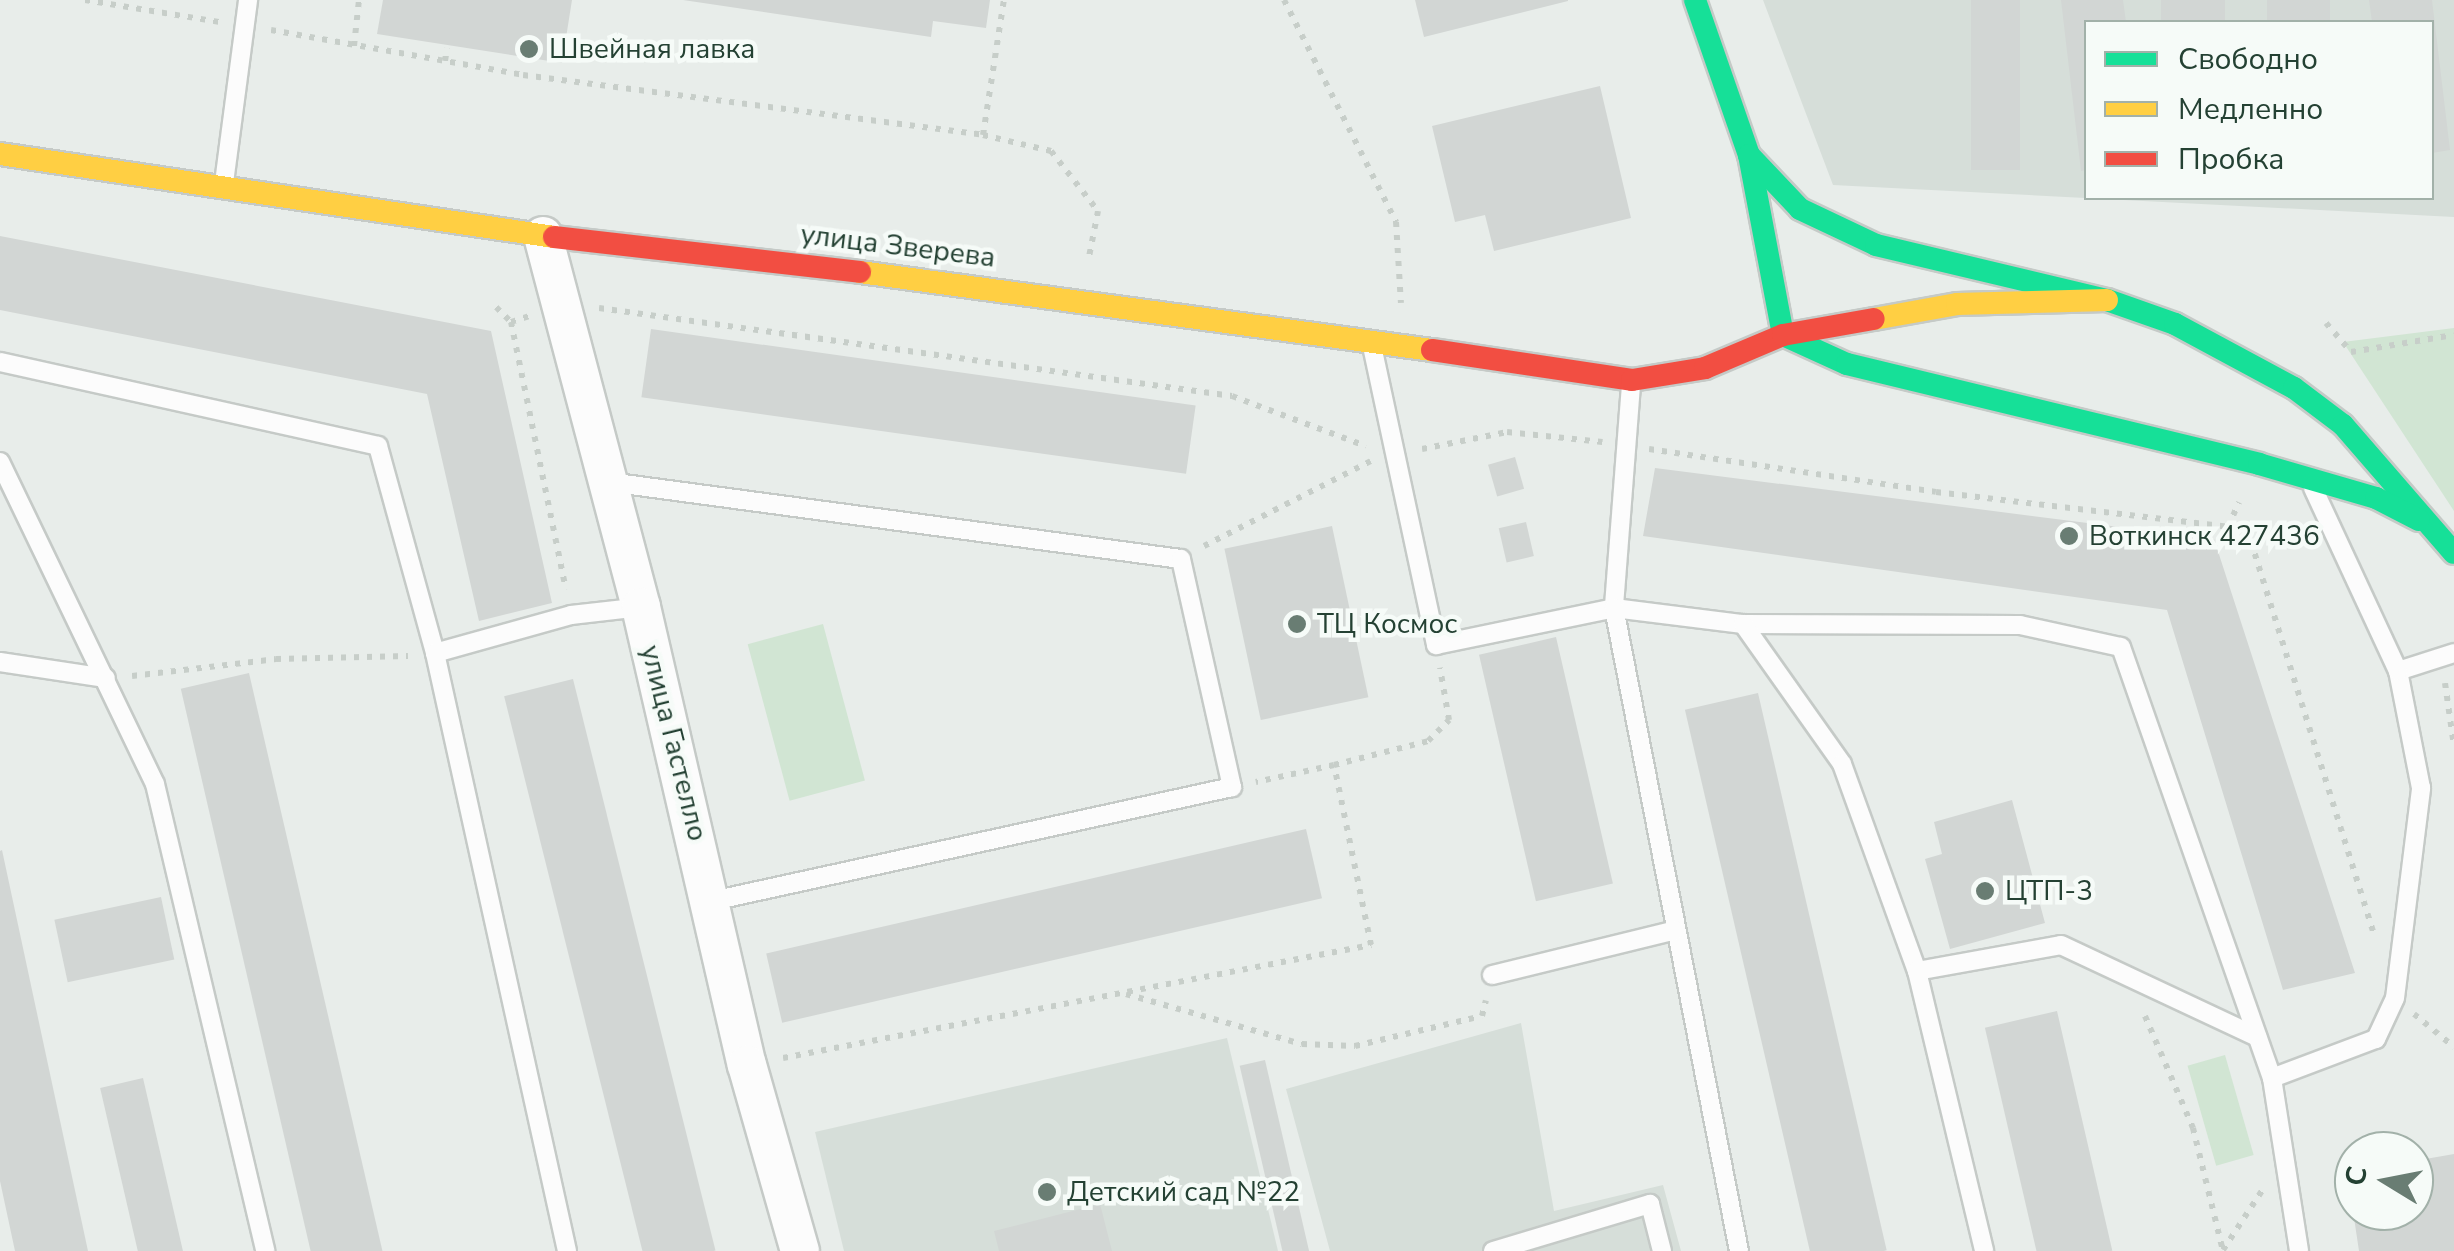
<!DOCTYPE html>
<html>
<head>
<meta charset="utf-8">
<style>
  body { margin:0 }
  #map { position:relative; width:2454px; height:1251px; overflow:hidden; background:#e8edea; font-family:"Nunito Sans",sans-serif }
  div>[style] { position:absolute }
  [style*='--x'] { left:calc(var(--x)*1px); top:calc(var(--y)*1px); width:calc(var(--w)*1px); rotate:calc(var(--a)*1deg) }
  .built>* { inset:0; background:#d6ded9 }
  .green>* { inset:0; background:#d1e5d3; transform-origin:0 0 }
  .building>* { inset:0; background:#d2d6d4; transform-origin:0 0 }
  .path>* { height:6px; margin-top:-3px; transform-origin:0; background:repeating-linear-gradient(90deg,#c7cec9 0 5px,transparent 0 13px) }
  .roads { filter:drop-shadow(2px 0 #c5cac7) drop-shadow(-2px 0 #c5cac7) drop-shadow(0 2px #c5cac7) drop-shadow(0 -2px #c5cac7) }
  .lane>* { height:18px; margin:-9px; padding:0 9px; transform-origin:9px; border-radius:9px; background:#fcfcfc }
  .street>* { height:38px; margin:-19px; padding:0 19px; transform-origin:19px; border-radius:19px; background:#fcfcfc }
  .fast>* { height:22px; margin:-11px; padding:0 11px; transform-origin:11px; border-radius:11px; background:#16e098 }
  .slow>* { height:22px; margin:-11px; padding:0 11px; transform-origin:11px; border-radius:11px; background:#ffcf43 }
  .jam>* { height:22px; margin:-11px; padding:0 11px; transform-origin:11px; border-radius:11px; background:#f24e42 }
  .dots>* { width:28px; height:28px; translate:-50% -50%; box-sizing:border-box; border:5px solid #f6fbf8; border-radius:50% }
  span { translate:-50% -50%; white-space:nowrap; text-align:center; line-height:1.15; -webkit-text-stroke:9px #f6fbf8; paint-order:stroke }
  .poi-label { font-size:28px; color:#244133 }
  .left { translate:0 -50%; text-align:left }
  .street-label { font-size:28px; color:#244133 }
  .legend { position:absolute; left:2084px; top:20px; width:350px; height:180px; box-sizing:border-box; background:#f6fbf8; border:2px solid #a2b1a9; margin:0; padding:12px 18px; list-style:none; font-size:30px; color:#244133 }
  .legend li { display:flex; align-items:center; gap:20px; height:50px }
  .legend b { width:50px; border:2px solid #a2b1a9 }
  .north { position:absolute; left:2334px; top:1131px; width:100px; height:100px; box-sizing:border-box; background:#f6fbf8; border:2px solid #a2b1a9; border-radius:50%; rotate:280deg; font-size:28px; font-weight:700; line-height:40px; text-align:center; color:#244133 }
  .north::after { content:''; display:block; margin:auto; width:35px; height:45px; background:#697d73; clip-path:polygon(50% 0,100% 100%,50% 72%,0 100%) }
</style>
</head>
<body>
<div id="map">
  <div class="built">
    <i style="clip-path:polygon(evenodd,1763px 0,2454px 0,2454px 217px,1833px 185px,1763px 0,2086px 22px,2432px 22px,2432px 198px,2086px 198px,2086px 22px)"></i>
    <i style="clip-path:polygon(1521px 1023px,1554px 1211px,1663px 1185px,1681px 1251px,1330px 1251px,1286px 1089px)"></i>
    <i style="clip-path:polygon(1227px 1038px,1278px 1251px,844px 1251px,815px 1132px)"></i>
  </div>
  <div class="green">
    <i style="clip-path:polygon(2454px 328px,2454px 511px,2343px 342px)"></i>
    <i style="left:823px;top:624px;width:162px;height:78px;rotate:75deg"></i>
    <i style="left:2225px;top:1055px;width:104px;height:39px;rotate:74deg"></i>
  </div>
  <div class="building">
    <i style="clip-path:polygon(383px 0,572px 0,562px 63px,377px 34px)"></i>
    <i style="clip-path:polygon(683px 0,990px 0,986px 28px,933px 21px,931px 37px)"></i>
    <i style="clip-path:polygon(1415px 0,1568px 0,1568px 1px,1424px 37px)"></i>
    <i style="left:1971px;top:0;width:49px;height:170px"></i>
    <i style="clip-path:polygon(2061px 0,2123px 0,2126px 22px,2086px 22px,2086px 170px,2081px 171px)"></i>
    <i style="left:2161px;top:0;width:64px;height:22px"></i>
    <i style="left:2267px;top:0;width:63px;height:22px"></i>
    <i style="clip-path:polygon(2369px 0,2432px 0,2450px 150px,2432px 153px,2432px 22px,2372px 22px)"></i>
    <i style="clip-path:polygon(1600px 86px,1631px 218px,1494px 251px,1485px 215px,1455px 222px,1432px 126px)"></i>
    <i style="clip-path:polygon(0 236px,491px 331px,552px 603px,479px 621px,427px 394px,0 310px)"></i>
    <i style="left:651px;top:329px;width:550px;height:69px;rotate:8deg"></i>
    <i style="left:1515px;top:457px;width:33px;height:28px;rotate:74deg"></i>
    <i style="clip-path:polygon(1655px 468px,2214px 539px,2355px 973px,2283px 990px,2167px 610px,1643px 536px)"></i>
    <i style="left:1526px;top:522px;width:35px;height:28px;rotate:77deg"></i>
    <i style="left:1332px;top:526px;width:175px;height:110px;rotate:78deg"></i>
    <i style="left:1556px;top:637px;width:253px;height:79px;rotate:77deg"></i>
    <i style="left:249px;top:673px;width:594px;height:70px;rotate:77deg"></i>
    <i style="left:573px;top:679px;width:589px;height:71px;rotate:76deg"></i>
    <i style="left:1758px;top:693px;width:572px;height:75px;rotate:77deg"></i>
    <i style="clip-path:polygon(2012px 800px,2045px 923px,1950px 949px,1925px 859px,1942px 854px,1934px 822px)"></i>
    <i style="left:1306px;top:829px;width:71px;height:554px;rotate:77deg"></i>
    <i style="clip-path:polygon(0 851px,2px 850px,88px 1251px,15px 1251px,0 1181px)"></i>
    <i style="left:161px;top:897px;width:64px;height:109px;rotate:78deg"></i>
    <i style="left:2057px;top:1011px;width:246px;height:74px;rotate:77deg"></i>
    <i style="left:1265px;top:1060px;width:196px;height:26px;rotate:77deg"></i>
    <i style="left:143px;top:1078px;width:178px;height:44px;rotate:77deg"></i>
    <i style="clip-path:polygon(2454px 1154px,2454px 1251px,2359px 1251px,2353px 1211px,2414px 1211px,2414px 1161px)"></i>
    <i style="clip-path:polygon(2354px 1172px,2354px 1205px,2352px 1205px,2347px 1173px)"></i>
    <i style="clip-path:polygon(1100px 1204px,1112px 1251px,999px 1251px,994px 1231px)"></i>
  </div>
  <div class="path">
    <i style="--x:85;--y:0;--w:137;--a:9.3"></i>
    <i style="--x:1284;--y:0;--w:249;--a:63.2"></i>
    <i style="--x:1396;--y:222;--w:81;--a:86.5"></i>
    <i style="--x:271;--y:30;--w:256;--a:10.1"></i>
    <i style="--x:523;--y:75;--w:464;--a:7.4"></i>
    <i style="--x:983;--y:135;--w:70;--a:13.2"></i>
    <i style="--x:1051;--y:151;--w:76;--a:51.9"></i>
    <i style="--x:1098;--y:211;--w:47;--a:101.1"></i>
    <i style="--x:354;--y:46;--w:46;--a:-83.8"></i>
    <i style="--x:445;--y:61;--w:13;--a:-81"></i>
    <i style="--x:983;--y:135;--w:137;--a:-81.2"></i>
    <i style="--x:496;--y:307;--w:21;--a:45"></i>
    <i style="--x:511;--y:322;--w:273;--a:78.4"></i>
    <i style="--x:599;--y:308;--w:639;--a:7.91"></i>
    <i style="--x:1232;--y:396;--w:143;--a:20.5"></i>
    <i style="--x:511;--y:322;--w:19;--a:-18"></i>
    <i style="--x:2326;--y:323;--w:38;--a:49"></i>
    <i style="--x:2351;--y:352;--w:104;--a:-9.4"></i>
    <i style="--x:1422;--y:449;--w:87;--a:-11.3"></i>
    <i style="--x:1507;--y:432;--w:96;--a:6"></i>
    <i style="--x:1649;--y:449;--w:290;--a:8.5"></i>
    <i style="--x:1936;--y:492;--w:313;--a:6.8"></i>
    <i style="--x:2247;--y:529;--w:424;--a:72.6"></i>
    <i style="--x:2228;--y:527;--w:27;--a:-66"></i>
    <i style="--x:1204;--y:546;--w:187;--a:-27"></i>
    <i style="--x:132;--y:676;--w:145;--a:-6.7"></i>
    <i style="--x:276;--y:659;--w:132;--a:-1.3"></i>
    <i style="--x:2445;--y:683;--w:64;--a:81.9"></i>
    <i style="--x:1334;--y:765;--w:97;--a:-14.3"></i>
    <i style="--x:1428;--y:741;--w:30;--a:-45"></i>
    <i style="--x:1449;--y:720;--w:53;--a:-99.8"></i>
    <i style="--x:1126;--y:994;--w:183;--a:15.9"></i>
    <i style="--x:1302;--y:1044;--w:53;--a:2.2"></i>
    <i style="--x:1355;--y:1046;--w:130;--a:-13.3"></i>
    <i style="--x:1482;--y:1016;--w:16;--a:-76"></i>
    <i style="--x:2414;--y:1014;--w:52;--a:39.5"></i>
    <i style="--x:2145;--y:1016;--w:122;--a:66.8"></i>
    <i style="--x:2193;--y:1128;--w:127;--a:76.3"></i>
    <i style="--x:783;--y:1058;--w:599;--a:-10.88"></i>
    <i style="--x:1371;--y:945;--w:184;--a:-101.6"></i>
    <i style="--x:1334;--y:765;--w:80;--a:167.7"></i>
    <i style="--x:2223;--y:1250;--w:73;--a:-56.7"></i>
  </div>
  <div class="roads">
    <div class="lane">
      <i style="--x:224;--y:183;--w:185;--a:-82.5"></i>
      <i style="--x:1372;--y:346;--w:306;--a:77.9"></i>
      <i style="--x:1436;--y:645;--w:182;--a:-11.7"></i>
      <i style="--x:1614;--y:608;--w:130;--a:7.1"></i>
      <i style="--x:1743;--y:624;--w:277;--a:0.2"></i>
      <i style="--x:2020;--y:625;--w:103;--a:12.3"></i>
      <i style="--x:2121;--y:647;--w:457;--a:70.7"></i>
      <i style="--x:2272;--y:1078;--w:175;--a:81.1"></i>
      <i style="--x:0;--y:362;--w:387;--a:12.5"></i>
      <i style="--x:378;--y:446;--w:215;--a:74.6"></i>
      <i style="--x:435;--y:653;--w:612;--a:77.55"></i>
      <i style="--x:1631;--y:385;--w:224;--a:94.4"></i>
      <i style="--x:1614;--y:608;--w:655;--a:79"></i>
      <i style="--x:0;--y:462;--w:357;--a:64.3"></i>
      <i style="--x:155;--y:784;--w:480;--a:76.7"></i>
      <i style="--x:609;--y:482;--w:577;--a:7.67"></i>
      <i style="--x:1181;--y:559;--w:234;--a:77.4"></i>
      <i style="--x:1232;--y:787;--w:532;--a:167.63"></i>
      <i style="--x:1743;--y:624;--w:171;--a:54.7"></i>
      <i style="--x:1842;--y:764;--w:220;--a:70.1"></i>
      <i style="--x:1917;--y:971;--w:288;--a:76.5"></i>
      <i style="--x:435;--y:653;--w:141;--a:-15.6"></i>
      <i style="--x:571;--y:615;--w:70;--a:-6.5"></i>
      <i style="--x:0;--y:662;--w:107;--a:8.6"></i>
      <i style="--x:2398;--y:671;--w:59;--a:-17.8"></i>
      <i style="--x:1917;--y:971;--w:146;--a:-10.2"></i>
      <i style="--x:2061;--y:945;--w:217;--a:25.1"></i>
      <i style="--x:1492;--y:975;--w:189;--a:-13.7"></i>
      <i style="--x:2272;--y:1078;--w:111;--a:-20.6"></i>
      <i style="--x:2376;--y:1039;--w:45;--a:-65.1"></i>
      <i style="--x:2395;--y:998;--w:212;--a:-82.9"></i>
      <i style="--x:2421;--y:788;--w:119;--a:-101.1"></i>
      <i style="--x:2398;--y:671;--w:202;--a:-114.9"></i>
      <i style="--x:1493;--y:1251;--w:164;--a:-16.7"></i>
      <i style="--x:1650;--y:1204;--w:49;--a:75.7"></i>
    </div>
    <div class="street">
      <i style="--x:543;--y:236;--w:384;--a:75.2"></i>
      <i style="--x:641;--y:607;--w:470;--a:77"></i>
      <i style="--x:747;--y:1065;--w:193;--a:74.1"></i>
    </div>
    <div class="fast">
      <i style="--x:1695;--y:0;--w:164;--a:70.8"></i>
      <i style="--x:1749;--y:155;--w:183;--a:79.3"></i>
      <i style="--x:1749;--y:155;--w:74;--a:46.6"></i>
      <i style="--x:1800;--y:209;--w:84;--a:25.3"></i>
      <i style="--x:1876;--y:245;--w:237;--a:13.4"></i>
      <i style="--x:2107;--y:300;--w:72;--a:19.4"></i>
      <i style="--x:2175;--y:324;--w:135;--a:28.3"></i>
      <i style="--x:2294;--y:388;--w:61;--a:37.1"></i>
      <i style="--x:2343;--y:425;--w:169;--a:49.1"></i>
      <i style="--x:1783;--y:335;--w:70;--a:24.4"></i>
      <i style="--x:1847;--y:364;--w:424;--a:13.6"></i>
      <i style="--x:2259;--y:464;--w:122;--a:16.2"></i>
      <i style="--x:2376;--y:498;--w:48;--a:27.1"></i>
    </div>
    <div class="slow">
      <i style="--x:0;--y:154;--w:560;--a:8.52"></i>
      <i style="--x:860;--y:272;--w:577;--a:7.77"></i>
      <i style="--x:1874;--y:319;--w:84;--a:-10.2"></i>
      <i style="--x:1957;--y:304;--w:150;--a:-1.5"></i>
    </div>
    <div class="jam">
      <i style="--x:554;--y:237;--w:308;--a:6.5"></i>
      <i style="--x:1432;--y:350;--w:202;--a:8.5"></i>
      <i style="--x:1632;--y:380;--w:74;--a:-9.3"></i>
      <i style="--x:1705;--y:368;--w:85;--a:-22.9"></i>
      <i style="--x:1783;--y:335;--w:92;--a:-10"></i>
    </div>
  </div>
  <div class="dots">
    <i style="left:529px;top:49px;background:#697d73"></i>
    <i style="left:2069px;top:536px;background:#697d73"></i>
    <i style="left:1297px;top:624px;background:#697d73"></i>
    <i style="left:1985px;top:891px;background:#697d73"></i>
    <i style="left:1047px;top:1192px;background:#697d73"></i>
  </div>
  <div class="poi-label">
    <span class="left" style="left:549px;top:49px">Швейная лавка</span>
    <span class="left" style="left:2089px;top:536px">Воткинск 427436</span>
    <span class="left" style="left:1317px;top:624px">ТЦ Космос</span>
    <span class="left" style="left:2005px;top:891px">ЦТП-3</span>
    <span class="left" style="left:1067px;top:1192px">Детский сад №22</span>
  </div>
  <div class="street-label">
    <span style="left:898px;top:246px;rotate:7deg">улица Зверева</span>
    <span style="left:674px;top:743px;rotate:76deg">улица Гастелло</span>
  </div>
  <ul class="legend">
  <li><b style="height:12px;background:#16e098"></b>Свободно</li>
  <li><b style="height:12px;background:#ffcf43"></b>Медленно</li>
  <li><b style="height:12px;background:#f24e42"></b>Пробка</li>
  </ul>
  <div class="north">С</div>
</div>
</body>
</html>
